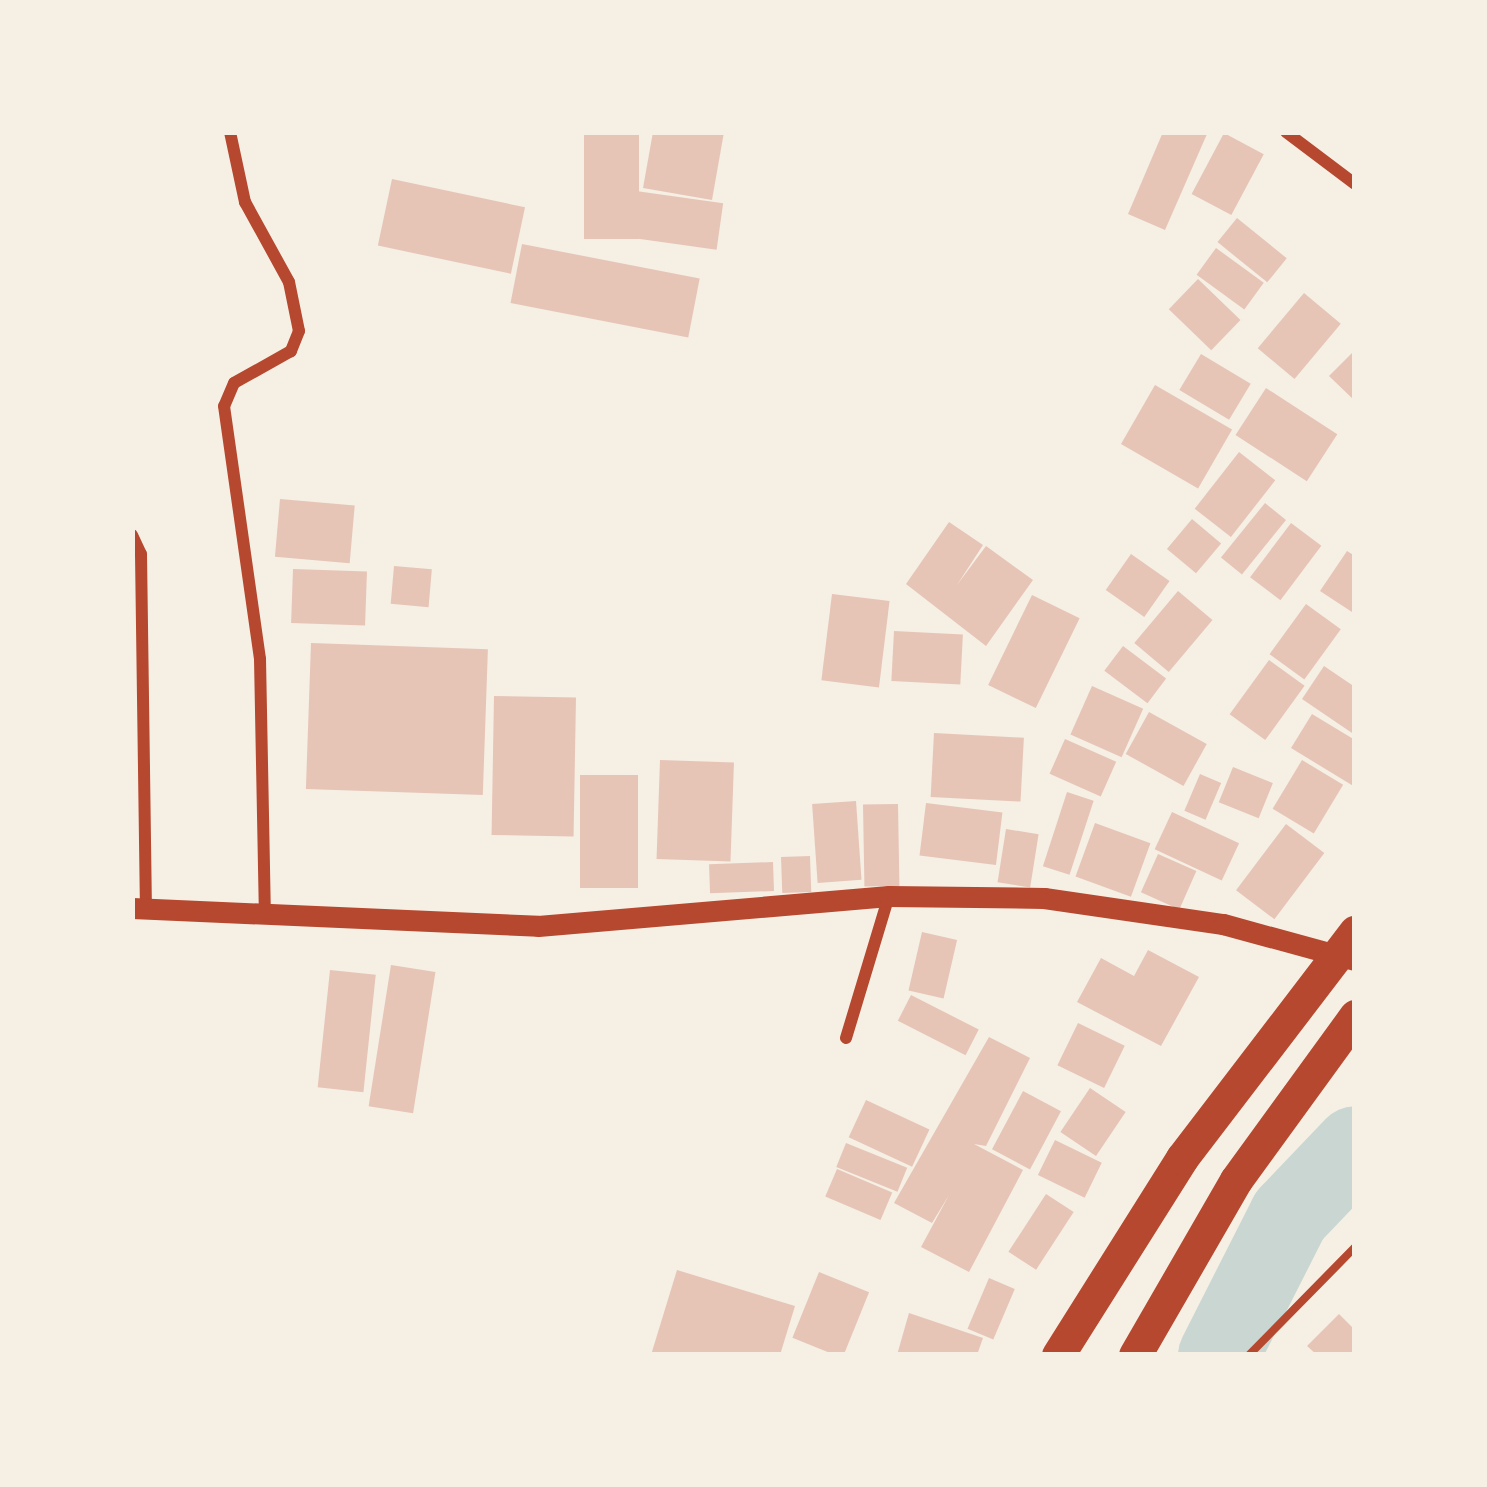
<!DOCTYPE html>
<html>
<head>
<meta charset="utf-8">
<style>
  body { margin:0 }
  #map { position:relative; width:1487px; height:1487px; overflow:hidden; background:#f6efe4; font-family:Lato,sans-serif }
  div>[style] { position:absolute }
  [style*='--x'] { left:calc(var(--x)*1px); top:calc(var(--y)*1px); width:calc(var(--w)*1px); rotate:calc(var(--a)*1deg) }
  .river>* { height:81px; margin:-40.5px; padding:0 40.5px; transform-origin:40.5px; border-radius:40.5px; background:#c9d6d2 }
  .building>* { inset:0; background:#e6c5b7; transform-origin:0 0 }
  .path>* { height:8px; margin:-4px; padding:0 4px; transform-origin:4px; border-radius:4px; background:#b5482f }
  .minor>* { height:12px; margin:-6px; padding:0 6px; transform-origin:6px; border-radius:6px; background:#b5482f }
  .tertiary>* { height:21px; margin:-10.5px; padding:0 10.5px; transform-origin:10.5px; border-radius:10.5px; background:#b5482f }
  .trunk>* { height:33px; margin:-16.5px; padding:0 16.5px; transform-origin:16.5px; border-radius:16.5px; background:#b5482f }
  span { translate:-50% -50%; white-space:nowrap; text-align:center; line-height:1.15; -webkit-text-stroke:9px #f6efe4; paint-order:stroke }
  .frame { position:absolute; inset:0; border:135px solid #f6efe4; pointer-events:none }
</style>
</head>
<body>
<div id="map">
  <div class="river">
    <i style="--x:1218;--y:1355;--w:157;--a:-63.1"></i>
    <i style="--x:1289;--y:1215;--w:95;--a:-46.3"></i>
  </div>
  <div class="building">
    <i style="left:584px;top:132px;width:55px;height:107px"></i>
    <i style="clip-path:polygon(653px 132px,724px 132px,712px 200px,643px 188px)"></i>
    <i style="clip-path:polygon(1163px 132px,1207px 134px,1165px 230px,1128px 214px)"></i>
    <i style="left:1224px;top:133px;width:45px;height:69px;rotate:28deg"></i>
    <i style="left:392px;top:179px;width:136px;height:68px;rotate:12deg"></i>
    <i style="left:636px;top:191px;width:88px;height:47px;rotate:8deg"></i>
    <i style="left:1237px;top:218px;width:64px;height:31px;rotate:39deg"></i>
    <i style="left:522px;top:244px;width:181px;height:60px;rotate:11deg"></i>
    <i style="left:1216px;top:248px;width:59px;height:33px;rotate:36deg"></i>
    <i style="left:1198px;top:279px;width:59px;height:42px;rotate:44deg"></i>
    <i style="left:1304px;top:293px;width:48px;height:72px;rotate:40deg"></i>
    <i style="clip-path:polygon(1355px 350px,1355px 401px,1329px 376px)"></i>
    <i style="left:1201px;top:354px;width:58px;height:42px;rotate:31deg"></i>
    <i style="left:1155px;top:385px;width:89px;height:68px;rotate:30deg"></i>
    <i style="left:1266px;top:388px;width:85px;height:56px;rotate:33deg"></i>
    <i style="left:1239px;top:452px;width:46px;height:72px;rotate:38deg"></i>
    <i style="left:280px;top:499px;width:75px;height:58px;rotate:5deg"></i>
    <i style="left:1265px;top:503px;width:27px;height:70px;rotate:39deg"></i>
    <i style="left:1192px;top:519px;width:38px;height:39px;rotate:40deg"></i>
    <i style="clip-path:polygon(949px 522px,983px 545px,957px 585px,986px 546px,1033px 580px,986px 646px,906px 584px)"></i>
    <i style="left:1291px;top:523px;width:38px;height:68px;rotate:37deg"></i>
    <i style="clip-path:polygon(1347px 551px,1355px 556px,1355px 614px,1320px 591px)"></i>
    <i style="left:1131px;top:554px;width:47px;height:44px;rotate:35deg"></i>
    <i style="left:394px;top:566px;width:38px;height:38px;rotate:5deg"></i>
    <i style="left:293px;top:569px;width:74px;height:54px;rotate:2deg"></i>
    <i style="left:1178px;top:591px;width:45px;height:68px;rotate:40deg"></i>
    <i style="left:832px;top:594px;width:58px;height:87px;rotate:7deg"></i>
    <i style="left:1032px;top:595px;width:53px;height:100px;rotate:26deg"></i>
    <i style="left:1306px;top:604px;width:43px;height:62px;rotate:36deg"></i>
    <i style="left:894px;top:631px;width:69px;height:50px;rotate:3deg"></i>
    <i style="left:311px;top:643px;width:177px;height:146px;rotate:2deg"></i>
    <i style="left:1123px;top:646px;width:54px;height:31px;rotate:37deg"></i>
    <i style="left:1269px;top:660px;width:44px;height:67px;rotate:36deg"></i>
    <i style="clip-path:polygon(1324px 666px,1355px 687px,1355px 735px,1302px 699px)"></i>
    <i style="left:1092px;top:686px;width:56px;height:53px;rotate:24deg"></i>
    <i style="left:494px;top:696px;width:82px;height:139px;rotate:1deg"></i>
    <i style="left:1149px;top:712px;width:66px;height:48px;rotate:29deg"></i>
    <i style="clip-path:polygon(1312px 714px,1355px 740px,1355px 787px,1291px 748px)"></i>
    <i style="left:934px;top:733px;width:90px;height:64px;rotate:3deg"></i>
    <i style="left:1065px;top:739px;width:56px;height:38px;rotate:24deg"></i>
    <i style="left:660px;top:760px;width:74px;height:99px;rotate:2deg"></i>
    <i style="left:1302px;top:760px;width:48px;height:57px;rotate:31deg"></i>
    <i style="left:1233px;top:767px;width:43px;height:38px;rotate:22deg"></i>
    <i style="left:1200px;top:774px;width:23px;height:40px;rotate:23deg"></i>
    <i style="left:580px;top:775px;width:58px;height:113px"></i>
    <i style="left:1067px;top:792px;width:28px;height:78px;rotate:18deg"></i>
    <i style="left:856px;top:801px;width:79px;height:44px;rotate:86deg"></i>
    <i style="left:926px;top:803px;width:77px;height:53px;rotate:7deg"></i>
    <i style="left:898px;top:804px;width:82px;height:35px;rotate:89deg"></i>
    <i style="left:1172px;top:812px;width:74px;height:41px;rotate:25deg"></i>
    <i style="left:1095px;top:823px;width:59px;height:57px;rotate:20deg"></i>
    <i style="left:1286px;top:824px;width:48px;height:83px;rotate:37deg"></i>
    <i style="left:1006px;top:829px;width:33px;height:54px;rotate:9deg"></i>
    <i style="left:1158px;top:854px;width:42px;height:42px;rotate:24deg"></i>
    <i style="left:810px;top:856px;width:36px;height:29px;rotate:88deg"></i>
    <i style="left:773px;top:862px;width:29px;height:64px;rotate:88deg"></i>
    <i style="left:922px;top:932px;width:36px;height:60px;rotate:13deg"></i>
    <i style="clip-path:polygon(1148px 950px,1199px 977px,1161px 1046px,1077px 1002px,1101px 958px,1134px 976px)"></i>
    <i style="left:391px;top:965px;width:45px;height:143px;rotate:9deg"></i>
    <i style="left:330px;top:970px;width:46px;height:118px;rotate:6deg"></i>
    <i style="left:911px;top:995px;width:76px;height:29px;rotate:27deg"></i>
    <i style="left:1078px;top:1023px;width:52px;height:47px;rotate:26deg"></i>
    <i style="clip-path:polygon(989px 1037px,1030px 1058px,986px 1146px,974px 1144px,1023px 1170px,969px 1272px,921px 1247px,949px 1195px,932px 1223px,894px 1203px)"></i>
    <i style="left:1090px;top:1088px;width:43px;height:53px;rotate:34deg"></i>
    <i style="left:1023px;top:1091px;width:43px;height:66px;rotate:28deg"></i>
    <i style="left:866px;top:1100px;width:70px;height:41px;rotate:25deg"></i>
    <i style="left:1055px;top:1140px;width:52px;height:39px;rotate:26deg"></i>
    <i style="left:846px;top:1143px;width:66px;height:26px;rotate:22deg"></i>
    <i style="left:837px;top:1169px;width:60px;height:30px;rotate:23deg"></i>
    <i style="left:1046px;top:1194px;width:33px;height:69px;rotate:33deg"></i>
    <i style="clip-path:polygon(677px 1270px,795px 1306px,780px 1355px,651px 1355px)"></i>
    <i style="left:819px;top:1272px;width:54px;height:71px;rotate:22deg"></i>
    <i style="left:989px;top:1278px;width:28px;height:55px;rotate:23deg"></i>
    <i style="clip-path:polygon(909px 1313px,983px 1338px,977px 1355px,897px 1355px)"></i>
    <i style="clip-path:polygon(1339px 1314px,1355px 1330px,1355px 1355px,1317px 1355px,1307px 1346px)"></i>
  </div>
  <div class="path">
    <i style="--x:1249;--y:1355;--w:151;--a:-45.5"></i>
  </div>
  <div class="minor">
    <i style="--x:230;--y:132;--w:72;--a:77.9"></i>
    <i style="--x:245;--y:202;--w:91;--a:61.2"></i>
    <i style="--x:289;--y:282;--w:50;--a:78.5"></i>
    <i style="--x:299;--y:331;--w:22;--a:112"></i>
    <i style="--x:291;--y:351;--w:65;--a:150.7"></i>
    <i style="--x:234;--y:383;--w:25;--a:113"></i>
    <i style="--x:224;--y:406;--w:256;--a:81.9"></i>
    <i style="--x:260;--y:659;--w:256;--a:88.9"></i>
    <i style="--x:1286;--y:132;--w:86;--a:37"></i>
    <i style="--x:132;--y:535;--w:21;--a:65"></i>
    <i style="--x:141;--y:554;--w:355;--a:89.2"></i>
    <i style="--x:846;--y:1038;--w:148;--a:-73.2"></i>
  </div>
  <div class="tertiary">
    <i style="--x:132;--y:908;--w:406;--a:2.5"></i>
    <i style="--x:538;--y:926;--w:352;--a:-4.9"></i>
    <i style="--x:889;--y:896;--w:155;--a:0.7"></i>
    <i style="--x:1044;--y:898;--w:181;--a:8.3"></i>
    <i style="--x:1223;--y:924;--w:137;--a:15.3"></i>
  </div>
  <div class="trunk">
    <i style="--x:1058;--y:1355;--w:233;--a:-57.8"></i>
    <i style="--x:1182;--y:1158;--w:285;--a:-52.6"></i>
    <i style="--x:1135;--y:1355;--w:202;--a:-60"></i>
    <i style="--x:1236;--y:1180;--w:203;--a:-54"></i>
  </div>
  <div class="frame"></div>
</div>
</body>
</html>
